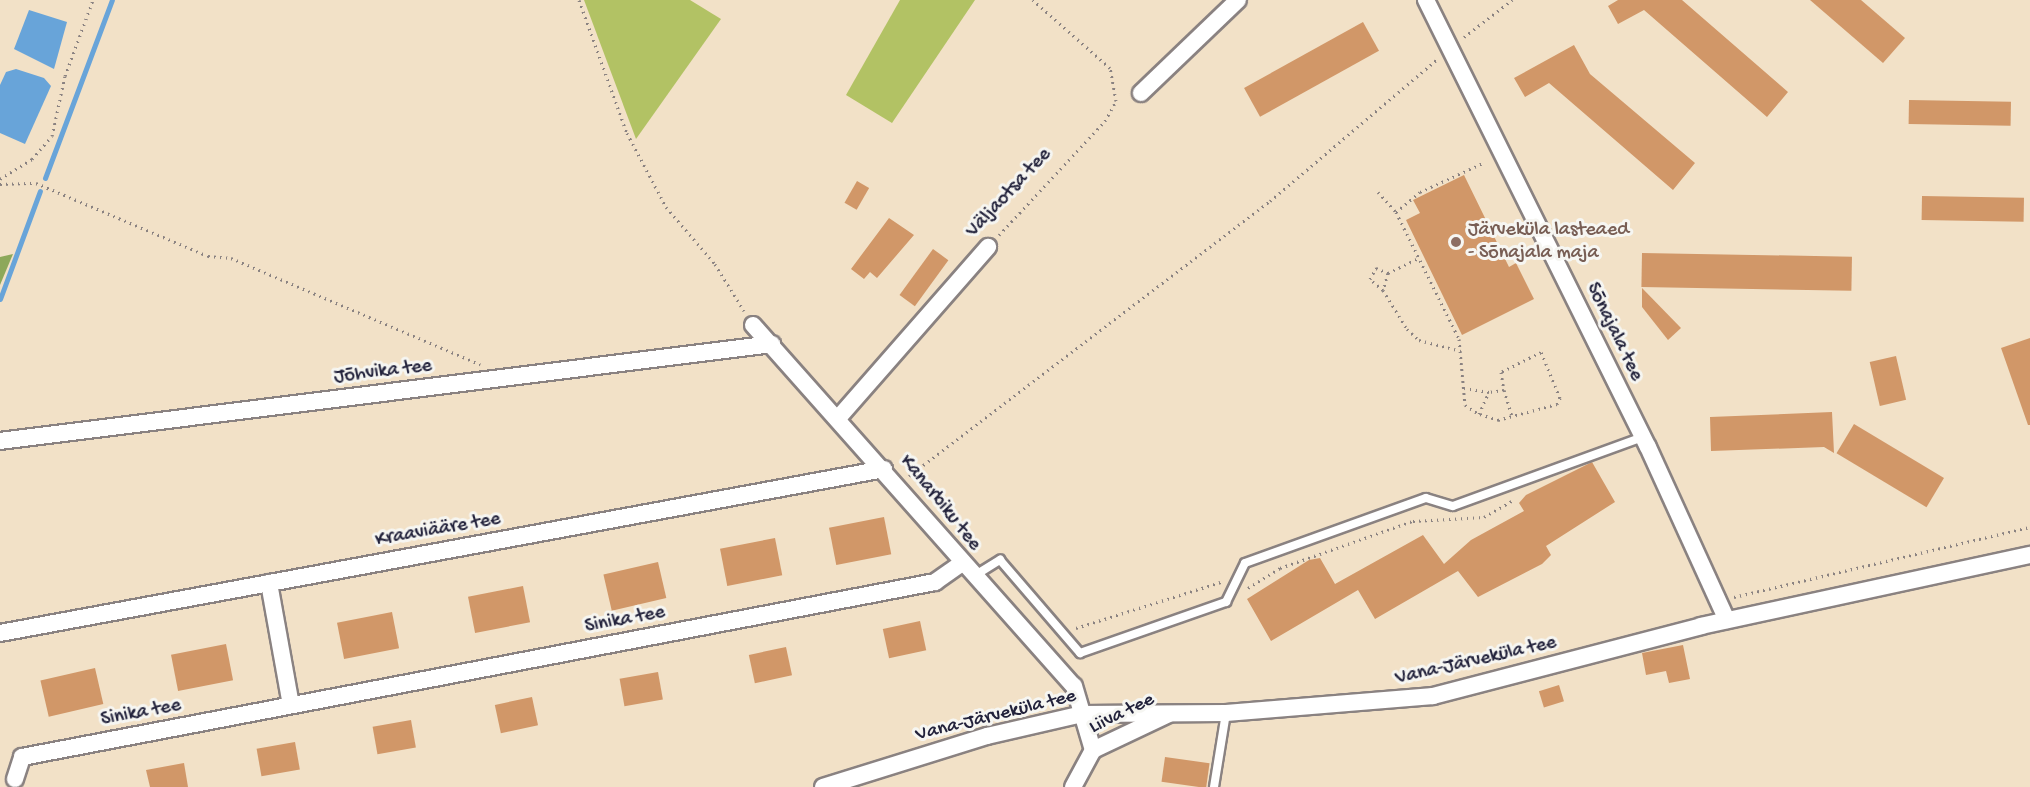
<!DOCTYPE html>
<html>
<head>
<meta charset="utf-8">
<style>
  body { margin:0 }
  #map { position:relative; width:2030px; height:787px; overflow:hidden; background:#f2e1c7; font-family:"Gochi Hand",sans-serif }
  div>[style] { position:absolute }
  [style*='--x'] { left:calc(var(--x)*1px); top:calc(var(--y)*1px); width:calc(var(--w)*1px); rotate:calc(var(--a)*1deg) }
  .green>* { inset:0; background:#b2c264 }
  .forest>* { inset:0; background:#8da85a }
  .water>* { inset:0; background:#68a4d9 }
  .stream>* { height:5px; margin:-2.5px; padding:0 2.5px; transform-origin:2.5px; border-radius:2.5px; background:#68a4d9 }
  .building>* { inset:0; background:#d19768; transform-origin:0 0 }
  .path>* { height:3px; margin-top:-1.5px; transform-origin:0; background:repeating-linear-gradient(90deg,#8a8281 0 1.5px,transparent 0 6px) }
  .roads { filter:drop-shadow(2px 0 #8a8281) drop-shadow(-2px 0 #8a8281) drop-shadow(0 2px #8a8281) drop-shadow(0 -2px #8a8281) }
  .lane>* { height:8px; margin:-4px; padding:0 4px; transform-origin:4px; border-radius:4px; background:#fff }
  .street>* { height:16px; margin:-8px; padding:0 8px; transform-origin:8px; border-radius:8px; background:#fff }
  .dots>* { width:16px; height:16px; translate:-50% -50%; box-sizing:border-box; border:3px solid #f6f6f2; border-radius:50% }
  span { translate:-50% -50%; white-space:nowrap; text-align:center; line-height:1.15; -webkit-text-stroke:6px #f6f6f2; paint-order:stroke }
  .street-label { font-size:20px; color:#22223b }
  .education-label { font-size:20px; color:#785e54 }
  .left { translate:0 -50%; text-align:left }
</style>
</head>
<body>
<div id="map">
  <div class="green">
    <i style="clip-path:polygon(584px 0,690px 0,721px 19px,636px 139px)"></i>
    <i style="clip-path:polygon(900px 0,975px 0,892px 123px,846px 95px)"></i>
  </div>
  <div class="forest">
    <i style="clip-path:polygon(13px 254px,0 285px,0 257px)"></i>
  </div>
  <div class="water">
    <i style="clip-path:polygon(29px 10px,67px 22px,54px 69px,14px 49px)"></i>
    <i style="clip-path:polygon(16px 69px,44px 78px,51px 86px,25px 144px,0 133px,0 85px,6px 72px)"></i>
  </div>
  <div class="stream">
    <i style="--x:45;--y:178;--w:190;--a:-69.4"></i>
    <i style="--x:0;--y:299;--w:115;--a:-69.7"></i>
  </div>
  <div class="building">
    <i style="clip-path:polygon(1618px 0,1682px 0,1788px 92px,1767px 117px,1644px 10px,1618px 24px,1608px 6px)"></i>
    <i style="clip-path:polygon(1810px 0,1861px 0,1905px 38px,1883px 63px)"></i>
    <i style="left:1363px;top:22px;width:33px;height:136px;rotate:61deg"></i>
    <i style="clip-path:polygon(1574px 45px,1590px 74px,1695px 163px,1673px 190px,1549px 83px,1525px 97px,1514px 78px)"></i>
    <i style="left:1909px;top:100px;width:102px;height:24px;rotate:1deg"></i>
    <i style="clip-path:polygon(1464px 175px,1509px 267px,1516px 263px,1534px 299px,1462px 335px,1406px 220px,1420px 213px,1413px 200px)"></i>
    <i style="left:857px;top:181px;width:14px;height:25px;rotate:30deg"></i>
    <i style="left:1922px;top:196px;width:102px;height:24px;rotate:1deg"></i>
    <i style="clip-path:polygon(889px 218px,914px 235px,877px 278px,870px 272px,864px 279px,851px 269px)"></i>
    <i style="left:933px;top:249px;width:19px;height:57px;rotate:36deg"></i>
    <i style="left:1642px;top:253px;width:210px;height:34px;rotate:1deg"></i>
    <i style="clip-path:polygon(1642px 288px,1681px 328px,1668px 340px,1642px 307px)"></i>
    <i style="clip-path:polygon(2030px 338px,2030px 425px,2028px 425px,2001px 348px)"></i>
    <i style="left:1896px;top:356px;width:45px;height:27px;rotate:77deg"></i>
    <i style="clip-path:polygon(1832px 412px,1834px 453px,1824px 447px,1711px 451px,1710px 417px)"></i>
    <i style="left:1854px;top:424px;width:105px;height:34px;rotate:31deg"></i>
    <i style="clip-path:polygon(1592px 462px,1615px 502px,1546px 546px,1551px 555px,1542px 564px,1478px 597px,1458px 571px,1375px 619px,1358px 590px,1271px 641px,1247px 599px,1309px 560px,1320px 558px,1335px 584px,1423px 535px,1444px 564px,1471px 540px,1524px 511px,1519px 503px,1526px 495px)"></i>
    <i style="left:884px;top:517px;width:38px;height:56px;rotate:79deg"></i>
    <i style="left:775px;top:538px;width:38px;height:56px;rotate:79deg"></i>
    <i style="left:658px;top:562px;width:37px;height:56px;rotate:77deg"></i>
    <i style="left:523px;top:586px;width:37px;height:56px;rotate:79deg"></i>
    <i style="left:392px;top:612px;width:37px;height:56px;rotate:79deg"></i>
    <i style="left:920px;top:621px;width:30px;height:38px;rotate:78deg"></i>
    <i style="left:226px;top:644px;width:37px;height:56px;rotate:79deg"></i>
    <i style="clip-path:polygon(1683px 645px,1690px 679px,1669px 683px,1666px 671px,1646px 675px,1642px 653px)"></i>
    <i style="left:786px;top:647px;width:29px;height:38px;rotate:78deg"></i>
    <i style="left:95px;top:668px;width:37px;height:56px;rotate:77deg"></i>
    <i style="left:658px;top:672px;width:28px;height:39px;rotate:80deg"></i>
    <i style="left:1559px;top:685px;width:17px;height:21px;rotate:73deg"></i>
    <i style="left:532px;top:697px;width:29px;height:38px;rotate:78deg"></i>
    <i style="left:411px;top:720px;width:28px;height:39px;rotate:80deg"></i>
    <i style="left:295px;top:742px;width:28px;height:39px;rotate:80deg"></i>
    <i style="left:1165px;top:757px;width:45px;height:25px;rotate:8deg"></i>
    <i style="clip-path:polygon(184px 763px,188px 787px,150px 787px,146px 770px)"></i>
  </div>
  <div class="path">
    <i style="--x:579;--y:0;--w:141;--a:70.2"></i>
    <i style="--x:627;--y:133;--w:84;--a:62.2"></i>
    <i style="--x:666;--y:207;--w:75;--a:49.3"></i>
    <i style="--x:715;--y:264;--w:55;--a:58.3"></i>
    <i style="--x:1464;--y:37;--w:61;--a:-37.6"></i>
    <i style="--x:0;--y:179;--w:38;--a:-32"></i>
    <i style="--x:32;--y:159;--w:30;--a:-49"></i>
    <i style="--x:52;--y:136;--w:61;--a:-77.8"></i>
    <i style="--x:65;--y:76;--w:81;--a:-69.8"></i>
    <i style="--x:0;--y:184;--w:36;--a:-2"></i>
    <i style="--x:36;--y:183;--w:187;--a:23"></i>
    <i style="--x:208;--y:256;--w:23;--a:5"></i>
    <i style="--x:231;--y:258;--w:271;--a:23.1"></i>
    <i style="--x:1378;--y:192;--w:27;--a:48"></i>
    <i style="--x:1396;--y:212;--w:31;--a:-40"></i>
    <i style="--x:1420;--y:192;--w:69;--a:-24.7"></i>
    <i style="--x:1396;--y:212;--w:142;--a:63.6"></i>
    <i style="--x:1459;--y:339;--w:66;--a:84.8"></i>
    <i style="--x:1465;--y:405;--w:17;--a:33"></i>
    <i style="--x:1479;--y:414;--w:24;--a:-66"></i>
    <i style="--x:1489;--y:392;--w:25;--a:-171"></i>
    <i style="--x:999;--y:235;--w:156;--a:-47.1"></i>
    <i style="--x:1105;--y:121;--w:23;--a:-61"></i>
    <i style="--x:1116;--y:101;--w:34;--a:-100"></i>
    <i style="--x:1110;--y:68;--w:103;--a:-138.6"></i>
    <i style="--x:1388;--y:273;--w:34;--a:-26"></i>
    <i style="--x:1383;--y:290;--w:17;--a:-140"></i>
    <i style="--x:1370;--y:279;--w:13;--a:-61"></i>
    <i style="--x:1376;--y:268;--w:13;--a:23"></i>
    <i style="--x:1388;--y:273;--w:18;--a:106"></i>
    <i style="--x:1383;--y:290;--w:46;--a:58.4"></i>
    <i style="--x:1407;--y:329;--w:16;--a:43"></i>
    <i style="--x:1419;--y:340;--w:43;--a:14.7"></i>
    <i style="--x:1504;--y:390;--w:27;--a:73"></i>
    <i style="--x:1480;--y:414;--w:19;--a:18"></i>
    <i style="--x:1498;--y:420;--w:61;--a:-15.2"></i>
    <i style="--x:1557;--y:404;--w:7;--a:-63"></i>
    <i style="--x:1560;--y:398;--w:50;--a:-112.4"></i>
    <i style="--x:1541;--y:352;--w:45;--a:153.4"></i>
    <i style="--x:1501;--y:372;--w:18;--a:81"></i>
    <i style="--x:1504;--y:390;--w:15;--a:172"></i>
    <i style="--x:909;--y:476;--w:454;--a:-37.3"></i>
    <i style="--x:1270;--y:201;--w:218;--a:-40.3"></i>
    <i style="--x:1248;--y:588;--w:38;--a:-32"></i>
    <i style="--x:1280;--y:568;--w:141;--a:-19.5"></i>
    <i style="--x:1413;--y:521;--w:71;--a:-3.2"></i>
    <i style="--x:1484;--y:517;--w:34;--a:-30"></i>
    <i style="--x:1734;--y:597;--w:304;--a:-13.3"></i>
    <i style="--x:1076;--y:628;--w:152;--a:-17.6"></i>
  </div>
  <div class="roads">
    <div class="lane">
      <i style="--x:974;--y:576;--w:31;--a:-32"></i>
      <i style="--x:1000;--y:560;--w:123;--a:49.3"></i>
      <i style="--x:1080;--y:653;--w:155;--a:-19.3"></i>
      <i style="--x:1226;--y:602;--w:43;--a:-64"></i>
      <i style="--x:1245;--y:563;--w:192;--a:-19.8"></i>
      <i style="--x:1426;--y:498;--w:28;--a:17"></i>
      <i style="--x:1453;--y:506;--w:202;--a:-20"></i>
      <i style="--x:1214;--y:787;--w:75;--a:-80.8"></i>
    </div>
    <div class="street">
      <i style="--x:1426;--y:0;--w:499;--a:63.6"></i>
      <i style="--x:1648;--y:447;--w:190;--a:65.5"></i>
      <i style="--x:1141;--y:93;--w:134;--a:-43.8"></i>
      <i style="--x:753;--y:325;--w:483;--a:48.4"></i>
      <i style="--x:1074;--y:686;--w:67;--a:73.5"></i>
      <i style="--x:840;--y:416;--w:225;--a:-48.8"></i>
      <i style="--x:0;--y:441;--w:778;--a:-7.16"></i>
      <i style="--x:269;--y:583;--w:124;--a:79.8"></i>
      <i style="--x:0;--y:633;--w:899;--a:-10.51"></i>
      <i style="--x:15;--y:779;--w:23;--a:-72"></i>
      <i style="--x:22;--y:757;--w:930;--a:-10.85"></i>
      <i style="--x:935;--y:582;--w:32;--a:-35"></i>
      <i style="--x:823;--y:787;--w:172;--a:-17.3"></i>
      <i style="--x:987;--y:736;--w:98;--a:-13"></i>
      <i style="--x:1082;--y:714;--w:144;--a:-0.4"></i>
      <i style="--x:1226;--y:713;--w:208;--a:-4.7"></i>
      <i style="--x:1433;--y:696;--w:277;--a:-14.6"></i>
      <i style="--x:1701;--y:626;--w:337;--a:-12.2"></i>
      <i style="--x:1073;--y:787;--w:42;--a:-61.6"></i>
      <i style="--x:1093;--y:750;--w:84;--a:-25.3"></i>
    </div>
  </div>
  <div class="dots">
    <i style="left:1456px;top:242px;background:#8d6e63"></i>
  </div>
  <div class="street-label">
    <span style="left:1009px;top:193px;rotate:-47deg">Väljaotsa tee</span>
    <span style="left:1614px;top:332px;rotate:64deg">Sõnajala tee</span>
    <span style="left:383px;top:372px;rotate:-7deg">Jõhvika tee</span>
    <span style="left:940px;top:503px;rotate:51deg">Kanarbiku tee</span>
    <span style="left:438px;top:530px;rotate:-10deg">Kraaviääre tee</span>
    <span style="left:625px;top:620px;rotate:-11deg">Sinika tee</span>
    <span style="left:1476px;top:661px;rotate:-13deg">Vana-Järveküla tee</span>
    <span style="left:141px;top:713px;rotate:-11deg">Sinika tee</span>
    <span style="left:1122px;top:714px;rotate:-26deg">Liiva tee</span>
    <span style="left:996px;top:716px;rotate:-14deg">Vana-Järveküla tee</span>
  </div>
  <div class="education-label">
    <span class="left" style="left:1468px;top:242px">Järveküla lasteaed<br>- Sõnajala maja</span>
  </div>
</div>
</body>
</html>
